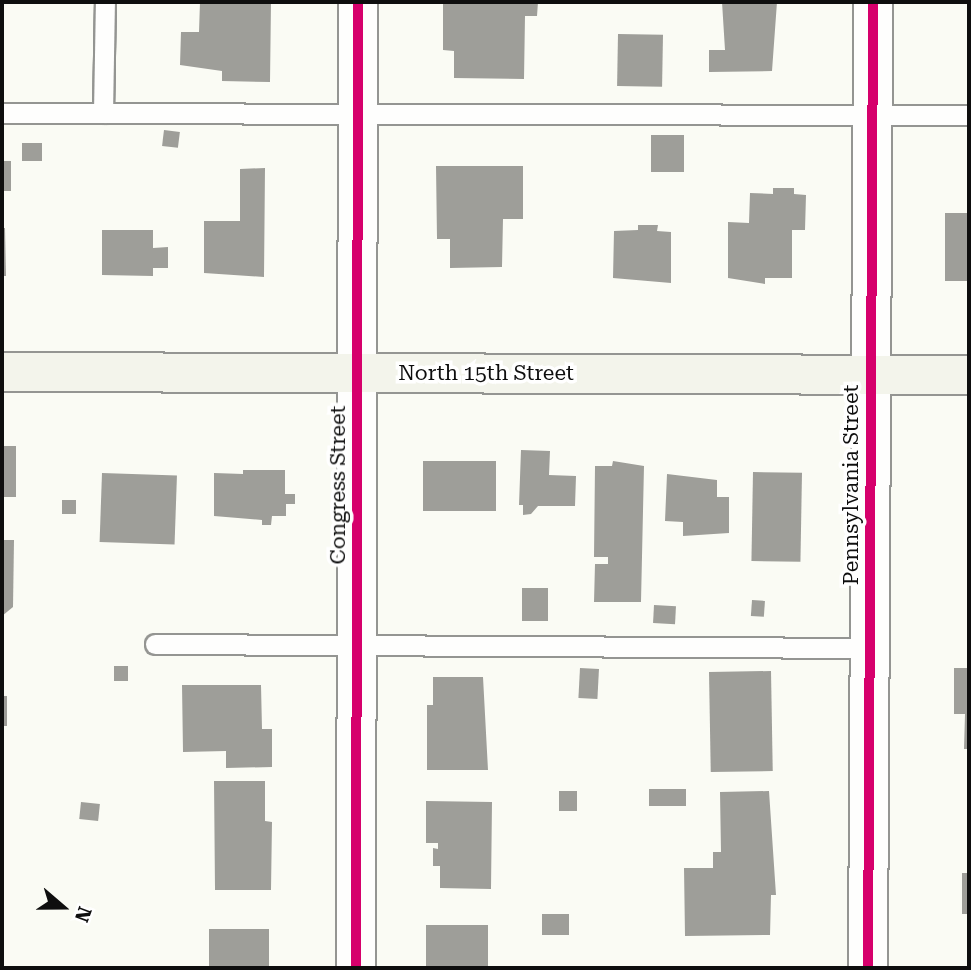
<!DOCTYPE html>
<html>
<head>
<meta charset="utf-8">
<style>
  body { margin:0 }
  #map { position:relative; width:971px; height:970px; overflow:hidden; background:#fafbf4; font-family:"Roboto Serif",serif }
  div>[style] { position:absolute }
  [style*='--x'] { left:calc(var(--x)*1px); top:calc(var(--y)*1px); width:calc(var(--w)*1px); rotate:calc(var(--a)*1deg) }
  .building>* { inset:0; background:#9e9e99; transform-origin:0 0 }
  .roads { filter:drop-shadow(2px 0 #949592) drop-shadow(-2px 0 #949592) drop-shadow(0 2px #949592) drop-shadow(0 -2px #949592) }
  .lane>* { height:19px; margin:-9.5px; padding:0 9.5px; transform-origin:9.5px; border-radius:9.5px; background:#fefefd }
  .street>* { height:38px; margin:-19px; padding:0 19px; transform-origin:19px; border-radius:19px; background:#fefefd }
  .secondary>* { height:38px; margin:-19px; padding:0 19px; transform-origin:19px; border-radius:19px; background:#f3f4eb }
  .cycleway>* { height:10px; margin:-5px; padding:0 5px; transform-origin:5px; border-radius:5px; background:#d6006c }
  span { translate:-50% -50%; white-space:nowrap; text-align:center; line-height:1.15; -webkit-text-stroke:7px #fff; paint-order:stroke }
  .street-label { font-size:21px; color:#0e0e0e }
  .frame { position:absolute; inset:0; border:4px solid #0e0e0e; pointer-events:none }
  .north { position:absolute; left:28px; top:872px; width:70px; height:70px; -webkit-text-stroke:5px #fff; paint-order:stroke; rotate:110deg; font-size:19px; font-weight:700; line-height:28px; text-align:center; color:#0e0e0e }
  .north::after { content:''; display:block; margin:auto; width:24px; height:32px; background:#0e0e0e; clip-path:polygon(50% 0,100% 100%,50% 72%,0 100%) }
</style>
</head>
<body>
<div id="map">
  <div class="building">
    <i style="clip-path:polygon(200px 2px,271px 2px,270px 82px,222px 81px,222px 71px,180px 65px,181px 32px,199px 32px)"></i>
    <i style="clip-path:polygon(443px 2px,538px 2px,537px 16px,525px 16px,524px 79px,454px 78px,454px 51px,443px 50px)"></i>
    <i style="clip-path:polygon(722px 2px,777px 2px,772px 71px,709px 72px,709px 50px,725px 50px)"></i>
    <i style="left:618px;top:34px;width:45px;height:52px;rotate:1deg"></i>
    <i style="left:164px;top:130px;width:16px;height:16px;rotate:7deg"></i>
    <i style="left:651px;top:135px;width:33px;height:37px"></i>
    <i style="left:22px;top:143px;width:20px;height:18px"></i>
    <i style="left:2px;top:161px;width:9px;height:30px"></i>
    <i style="clip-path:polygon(436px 166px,523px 166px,523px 219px,503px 219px,502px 267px,450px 268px,450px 239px,437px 239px)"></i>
    <i style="clip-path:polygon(265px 168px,264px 277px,204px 273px,204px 221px,240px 221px,240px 169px)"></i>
    <i style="clip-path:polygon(773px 188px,794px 188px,794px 194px,806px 195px,805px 230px,792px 230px,792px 278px,765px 278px,765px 284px,728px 278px,728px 222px,749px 223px,750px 193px,773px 194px)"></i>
    <i style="left:945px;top:213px;width:24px;height:68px"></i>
    <i style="clip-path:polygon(638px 225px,658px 225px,657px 231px,671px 232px,671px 283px,613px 278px,614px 231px,638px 230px)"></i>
    <i style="clip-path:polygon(2px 228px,5px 228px,6px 276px,2px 276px)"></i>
    <i style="clip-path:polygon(102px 230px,153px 230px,153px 248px,168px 247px,168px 268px,153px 268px,153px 276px,102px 275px)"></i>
    <i style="left:2px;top:446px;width:14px;height:51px"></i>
    <i style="clip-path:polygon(521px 450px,550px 451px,549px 475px,576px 476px,575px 506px,538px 506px,531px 514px,523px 515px,523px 505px,519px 505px)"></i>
    <i style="left:496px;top:461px;width:50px;height:73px;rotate:90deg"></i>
    <i style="clip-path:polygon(613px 461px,644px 466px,641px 602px,594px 602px,595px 564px,608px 564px,608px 557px,594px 557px,595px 466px,612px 466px)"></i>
    <i style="clip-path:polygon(243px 470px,285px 470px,285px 494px,295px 494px,295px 504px,286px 504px,286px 516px,272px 516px,271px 525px,262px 525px,262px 520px,214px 516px,214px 473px,243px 474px)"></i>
    <i style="left:753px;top:472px;width:49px;height:89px;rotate:1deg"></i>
    <i style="left:102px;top:473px;width:75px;height:69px;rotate:2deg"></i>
    <i style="clip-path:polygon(667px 474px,717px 480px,717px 497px,729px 497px,729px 533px,683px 536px,683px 522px,665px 521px)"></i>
    <i style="left:62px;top:500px;width:14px;height:14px"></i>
    <i style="clip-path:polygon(2px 540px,14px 540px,13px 607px,2px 616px)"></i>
    <i style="left:522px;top:588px;width:26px;height:33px"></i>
    <i style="left:752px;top:600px;width:13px;height:16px;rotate:4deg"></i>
    <i style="left:654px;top:605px;width:22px;height:18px;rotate:3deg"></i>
    <i style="left:114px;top:666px;width:14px;height:15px"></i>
    <i style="left:580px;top:668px;width:19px;height:30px;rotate:3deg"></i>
    <i style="clip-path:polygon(954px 668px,969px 668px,969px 749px,964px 749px,965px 714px,954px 714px)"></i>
    <i style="left:771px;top:671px;width:100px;height:62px;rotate:89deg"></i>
    <i style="clip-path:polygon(433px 677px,483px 677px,488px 770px,427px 770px,427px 705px,433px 705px)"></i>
    <i style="clip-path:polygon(182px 685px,261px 685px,262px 729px,272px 729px,272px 767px,226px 768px,226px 751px,183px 752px)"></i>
    <i style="left:2px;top:696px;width:5px;height:30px"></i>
    <i style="clip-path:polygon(214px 781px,265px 781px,265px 821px,272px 822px,271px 890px,215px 890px)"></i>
    <i style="left:649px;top:789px;width:37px;height:17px"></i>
    <i style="left:559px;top:791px;width:18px;height:20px"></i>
    <i style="clip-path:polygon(769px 791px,776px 895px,771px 895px,770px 935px,685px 936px,684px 868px,713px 868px,713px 852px,721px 852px,720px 792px)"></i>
    <i style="clip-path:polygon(426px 801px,492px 802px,491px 889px,440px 888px,440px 866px,433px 866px,433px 848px,438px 849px,438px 843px,426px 843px)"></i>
    <i style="left:81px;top:802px;width:19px;height:17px;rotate:6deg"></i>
    <i style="left:962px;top:873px;width:7px;height:41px"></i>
    <i style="left:542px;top:914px;width:27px;height:21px"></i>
    <i style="left:488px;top:925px;width:43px;height:62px;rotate:90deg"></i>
    <i style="left:209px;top:929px;width:60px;height:39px"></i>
  </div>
  <div class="roads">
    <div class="lane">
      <i style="--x:2;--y:113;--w:967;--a:0.12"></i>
      <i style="--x:103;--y:113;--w:111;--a:-89"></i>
      <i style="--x:155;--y:644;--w:714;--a:0.32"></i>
    </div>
    <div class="street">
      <i style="--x:356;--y:968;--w:966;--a:-89.88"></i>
      <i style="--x:868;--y:968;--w:966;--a:-89.7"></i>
    </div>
    <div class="secondary">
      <i style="--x:2;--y:372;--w:967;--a:0.18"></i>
    </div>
  </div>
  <div class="cycleway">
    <i style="--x:356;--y:968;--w:966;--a:-89.88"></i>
    <i style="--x:868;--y:968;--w:966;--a:-89.7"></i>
  </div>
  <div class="street-label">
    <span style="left:486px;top:373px">North 15th Street</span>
    <span style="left:338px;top:485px;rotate:-90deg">Congress Street</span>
    <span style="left:851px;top:485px;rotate:-90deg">Pennsylvania Street</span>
  </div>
  <div class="frame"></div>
  <div class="north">N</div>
</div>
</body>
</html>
